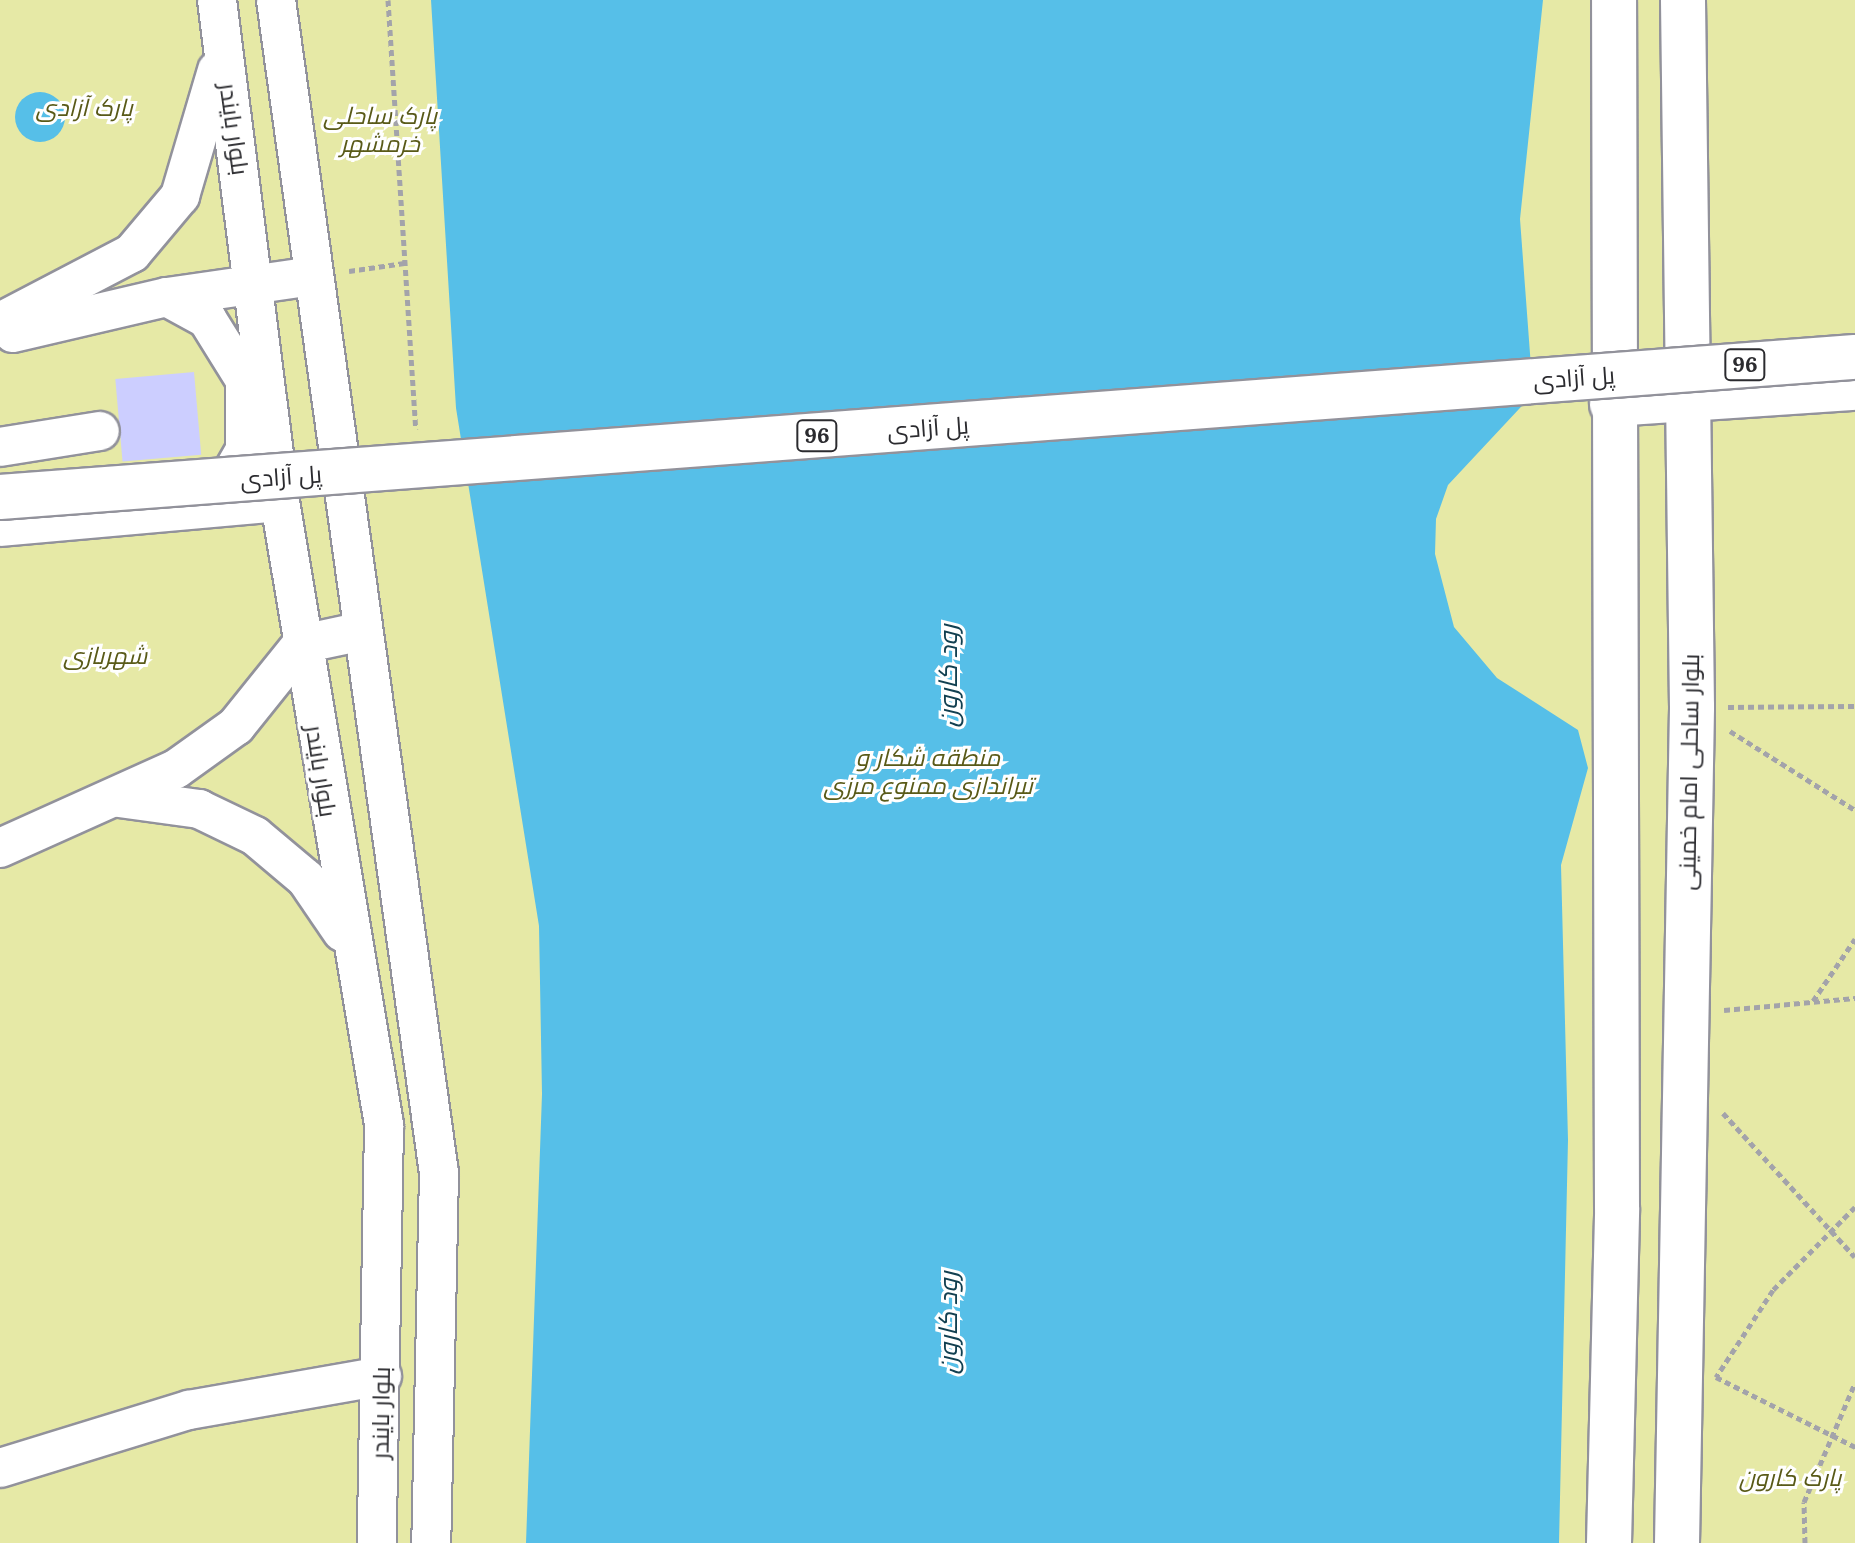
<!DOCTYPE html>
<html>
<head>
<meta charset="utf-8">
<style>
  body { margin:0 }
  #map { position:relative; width:1855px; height:1543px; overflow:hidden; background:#f1f1fb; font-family:Lora,Cairo,serif }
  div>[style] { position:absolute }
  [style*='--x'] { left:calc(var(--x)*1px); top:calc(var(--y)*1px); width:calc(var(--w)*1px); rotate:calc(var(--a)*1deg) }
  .green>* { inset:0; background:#e6e9a6; transform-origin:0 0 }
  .water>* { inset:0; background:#56bfe8 }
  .round { border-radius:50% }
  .building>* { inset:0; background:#ccceff; transform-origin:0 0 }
  .path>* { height:5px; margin-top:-2.5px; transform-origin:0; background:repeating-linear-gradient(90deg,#a3a3aa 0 6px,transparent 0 10px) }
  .roads { filter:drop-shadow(2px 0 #92929b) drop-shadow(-2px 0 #92929b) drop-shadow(0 2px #92929b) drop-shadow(0 -2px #92929b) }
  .minor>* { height:38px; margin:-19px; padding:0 19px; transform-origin:19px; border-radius:19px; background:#fff }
  .major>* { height:44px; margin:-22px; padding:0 22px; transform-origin:22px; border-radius:22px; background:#fff }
  .bridges { filter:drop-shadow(2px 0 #92929b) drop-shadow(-2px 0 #92929b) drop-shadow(0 2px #92929b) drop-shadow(0 -2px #92929b) }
  .major-bridge>* { height:44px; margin:-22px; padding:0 22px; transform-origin:22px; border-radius:22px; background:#fff }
  span { translate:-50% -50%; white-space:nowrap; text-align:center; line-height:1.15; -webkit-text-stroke:6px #fff; paint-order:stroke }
  .shield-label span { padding:2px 6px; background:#fff; border:2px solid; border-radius:6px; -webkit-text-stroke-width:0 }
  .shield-label { font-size:22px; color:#2b2b2f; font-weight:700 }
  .park-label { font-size:24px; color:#595a18; font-style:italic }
  .street-label { font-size:24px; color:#2b2b2f }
  .water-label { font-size:26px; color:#124051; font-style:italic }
</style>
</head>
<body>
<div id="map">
  <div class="green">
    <i style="left:0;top:0;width:1855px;height:1543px"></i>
  </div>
  <div class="water">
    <i style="clip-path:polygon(431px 0,1543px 0,1520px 219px,1533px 394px,1448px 485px,1436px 519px,1435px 554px,1454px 627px,1497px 678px,1578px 730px,1588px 768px,1561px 865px,1568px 1140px,1559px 1543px,526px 1543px,542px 1094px,539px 926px,456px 408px)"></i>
    <i class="round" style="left:15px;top:92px;width:50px;height:50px"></i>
  </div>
  <div class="building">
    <i style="left:194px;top:372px;width:83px;height:79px;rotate:85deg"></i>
  </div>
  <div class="path">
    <i style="--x:388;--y:0;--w:430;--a:86.3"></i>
    <i style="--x:349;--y:271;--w:56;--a:-8.3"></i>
    <i style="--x:1728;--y:707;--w:127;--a:-0.5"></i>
    <i style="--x:1730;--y:731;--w:148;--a:32.3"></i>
    <i style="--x:1813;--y:1001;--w:75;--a:-55.9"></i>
    <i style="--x:1724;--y:1010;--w:132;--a:-5.2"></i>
    <i style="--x:1723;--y:1113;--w:195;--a:47.5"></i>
    <i style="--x:1855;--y:1207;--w:117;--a:134.7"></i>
    <i style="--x:1773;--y:1290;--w:104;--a:123.2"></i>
    <i style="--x:1716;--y:1377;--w:156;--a:26.7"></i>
    <i style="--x:1805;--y:1543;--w:41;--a:-91.4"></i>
    <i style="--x:1804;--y:1502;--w:129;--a:-66.8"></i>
  </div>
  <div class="roads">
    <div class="minor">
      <i style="--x:217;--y:0;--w:506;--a:82.85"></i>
      <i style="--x:280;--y:502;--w:632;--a:80.52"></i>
      <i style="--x:384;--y:1125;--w:418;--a:91"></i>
      <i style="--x:276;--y:0;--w:1184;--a:82.09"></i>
      <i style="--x:439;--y:1173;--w:370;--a:91.2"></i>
      <i style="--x:167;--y:297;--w:46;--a:28.8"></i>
      <i style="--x:207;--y:319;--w:72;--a:58.1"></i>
      <i style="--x:245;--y:380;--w:70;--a:90"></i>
      <i style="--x:245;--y:450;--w:60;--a:120"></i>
      <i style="--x:0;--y:322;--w:149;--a:-27.6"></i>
      <i style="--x:132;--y:253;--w:75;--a:-49.9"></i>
      <i style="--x:180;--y:196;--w:131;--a:-73.6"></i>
      <i style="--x:13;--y:333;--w:158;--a:-13.2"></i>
      <i style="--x:167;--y:297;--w:148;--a:-8.2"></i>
      <i style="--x:0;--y:447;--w:101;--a:-9.1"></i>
      <i style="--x:0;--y:527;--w:281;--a:-5.1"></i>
      <i style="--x:119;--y:798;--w:81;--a:7.8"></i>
      <i style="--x:199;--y:809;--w:62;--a:25.7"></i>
      <i style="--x:255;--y:836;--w:67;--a:40.1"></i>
      <i style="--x:306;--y:879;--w:64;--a:55.8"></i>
      <i style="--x:0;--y:848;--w:193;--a:-24.2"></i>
      <i style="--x:176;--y:769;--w:74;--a:-35.6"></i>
      <i style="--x:236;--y:726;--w:105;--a:-51.2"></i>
      <i style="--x:302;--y:644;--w:62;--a:-12"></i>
      <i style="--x:0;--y:1468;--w:198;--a:-17.1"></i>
      <i style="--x:189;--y:1410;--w:196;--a:-10"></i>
    </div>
    <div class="major">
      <i style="--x:1612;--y:404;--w:244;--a:-3.8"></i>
      <i style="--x:1609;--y:1543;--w:335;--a:-88.6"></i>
      <i style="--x:1617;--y:1208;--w:1208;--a:-90.14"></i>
      <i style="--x:1677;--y:1543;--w:836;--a:-88.97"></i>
      <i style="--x:1692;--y:707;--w:707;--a:-90.73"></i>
    </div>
  </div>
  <div class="bridges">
    <div class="major-bridge">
      <i style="--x:0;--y:497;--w:1860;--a:-4.32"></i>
    </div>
  </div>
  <div class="shield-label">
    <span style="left:1745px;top:365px">96</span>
    <span style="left:817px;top:436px">96</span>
  </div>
  <div class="park-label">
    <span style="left:84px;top:108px">پارک آزادی</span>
    <span style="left:380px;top:130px">پارک ساحلی<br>خرمشهر</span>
    <span style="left:105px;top:656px">شهربازی</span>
    <span style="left:928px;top:772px">منطقه شکار و<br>تیراندازی ممنوع مرزی</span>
    <span style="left:1790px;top:1478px">پارک کارون</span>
  </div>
  <div class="street-label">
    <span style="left:234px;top:129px;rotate:82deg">بلوار بایندر</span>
    <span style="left:1574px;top:378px;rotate:-4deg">پل آزادی</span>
    <span style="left:928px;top:428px;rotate:-4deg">پل آزادی</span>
    <span style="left:281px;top:477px;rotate:-4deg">پل آزادی</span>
    <span style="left:321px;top:771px;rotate:81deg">بلوار بایندر</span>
    <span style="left:1689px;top:772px;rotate:-89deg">بلوار ساحلی امام خمینی</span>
    <span style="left:381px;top:1413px;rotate:-89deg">بلوار بایندر</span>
  </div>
  <div class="water-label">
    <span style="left:948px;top:676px;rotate:-90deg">رود کارون</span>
    <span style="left:948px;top:1323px;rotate:-90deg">رود کارون</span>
  </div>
</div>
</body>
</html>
